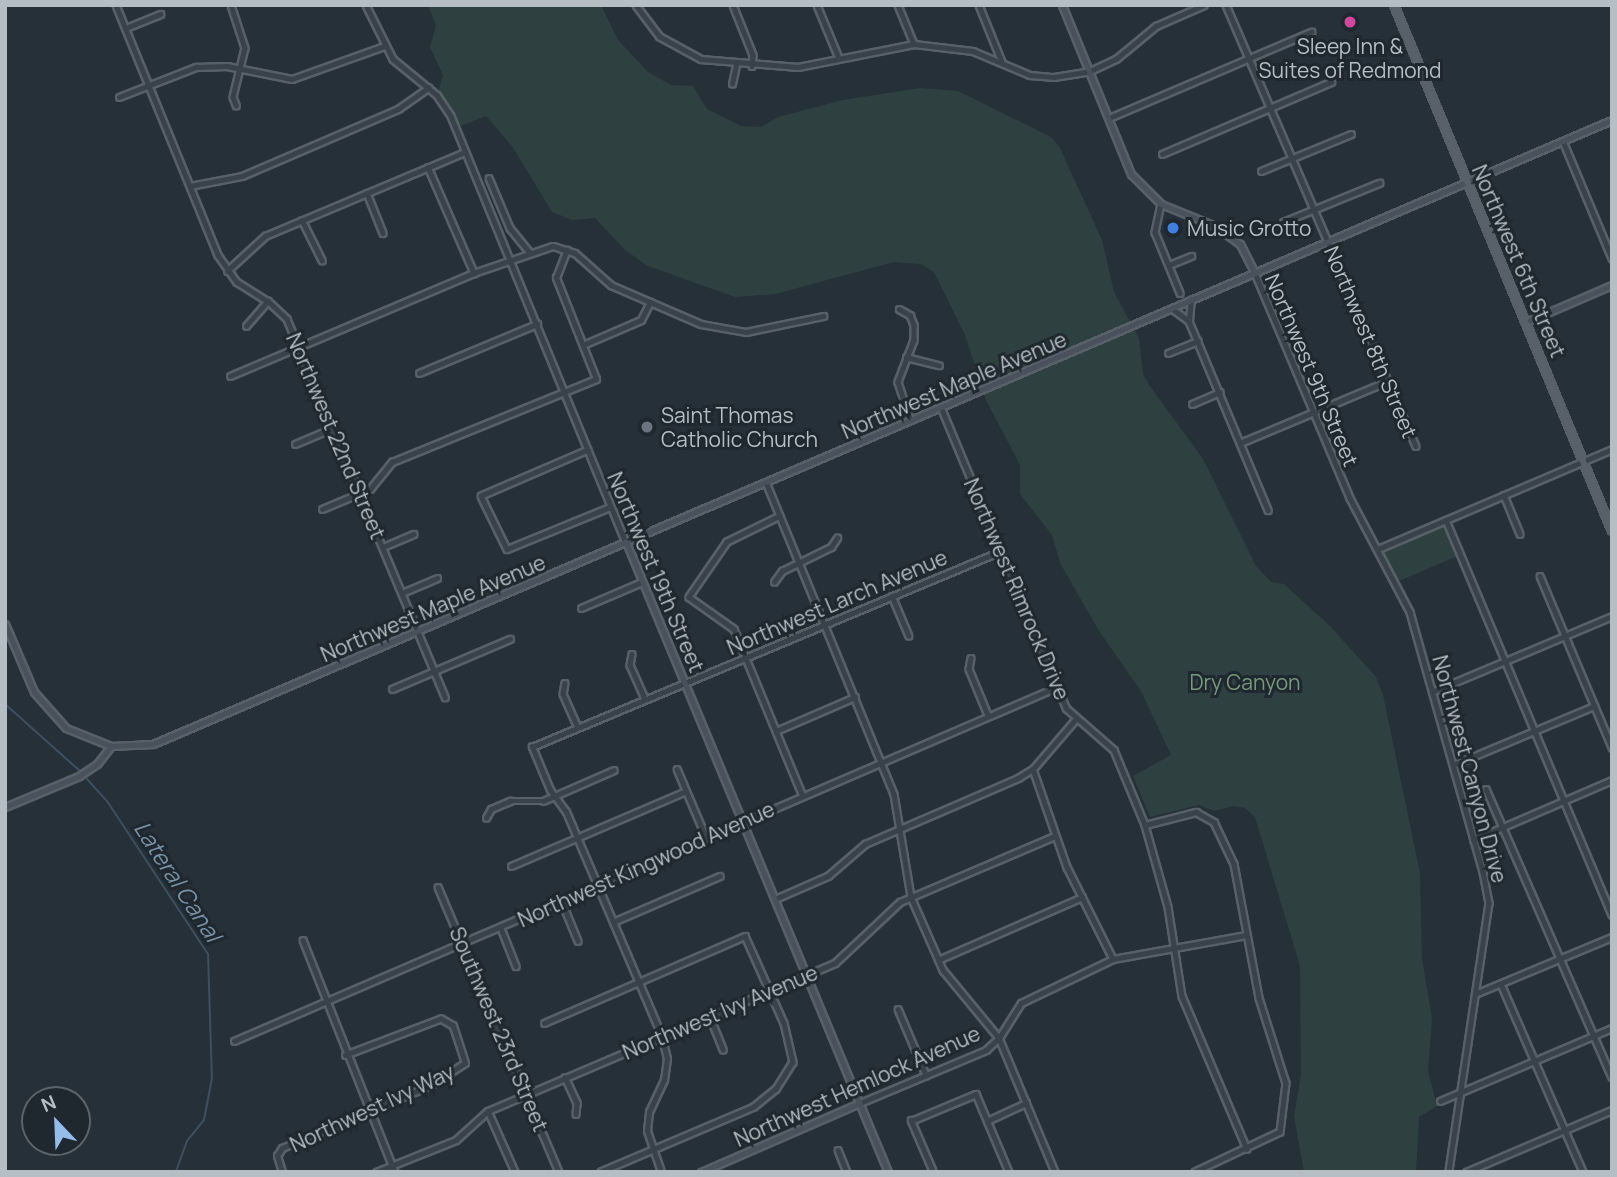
<!DOCTYPE html>
<html>
<head>
<meta charset="utf-8">
<style>
  body { margin:0 }
  #map { position:relative; width:1617px; height:1177px; overflow:hidden; background:#263039; font-family:Manrope,sans-serif }
  div>[style] { position:absolute }
  [style*='--x'] { left:calc(var(--x)*1px); top:calc(var(--y)*1px); width:calc(var(--w)*1px); rotate:calc(var(--a)*1deg) }
  .green>* { inset:0; background:#2e4140; transform-origin:0 0 }
  .stream>* { height:2px; margin:-1px; padding:0 1px; transform-origin:1px; border-radius:1px; background:#3d4f60 }
  .roads { filter:drop-shadow(2px 0 #576068) drop-shadow(-2px 0 #576068) drop-shadow(0 2px #576068) drop-shadow(0 -2px #576068) }
  .street>* { height:4.5px; margin:-2.25px; padding:0 2.25px; transform-origin:2.25px; border-radius:2.25px; background:#39424a }
  .secondary>* { height:5px; margin:-2.5px; padding:0 2.5px; transform-origin:2.5px; border-radius:2.5px; background:#48515c }
  .primary>* { height:6px; margin:-3px; padding:0 3px; transform-origin:3px; border-radius:3px; background:#58616a }
  .dots>* { width:19px; height:19px; translate:-50% -50%; box-sizing:border-box; border:4px solid #1f272f; border-radius:50% }
  span { translate:-50% -50%; white-space:nowrap; text-align:center; line-height:1.15; -webkit-text-stroke:6px #1f272f; paint-order:stroke }
  .poi-label { font-size:21px; color:#b5bdc5 }
  .left { translate:0 -50%; text-align:left }
  .street-label { font-size:21px; color:#b5bdc5 }
  .park-label { font-size:21px; color:#76987b }
  .water-label { font-size:23px; color:#7990a5; font-style:italic }
  .frame { position:absolute; inset:0; border:7px solid #b5bdc5; pointer-events:none }
  .north { position:absolute; left:21px; top:1086px; width:70px; height:70px; box-sizing:border-box; background:#1f272f; border:2px solid #5b636b; border-radius:50%; rotate:337deg; font-size:19px; font-weight:700; line-height:28px; text-align:center; color:#b5bdc5 }
  .north::after { content:''; display:block; margin:auto; width:24px; height:32px; background:#94bdeb; clip-path:polygon(50% 0,100% 100%,50% 72%,0 100%) }
</style>
</head>
<body>
<div id="map">
  <div class="green">
    <i style="clip-path:polygon(428px 5px,601px 5px,618px 40px,648px 72px,671px 85px,693px 86px,707px 109px,741px 126px,761px 127px,778px 117px,843px 100px,920px 88px,958px 91px,1051px 137px,1059px 146px,1102px 240px,1114px 292px,1139px 338px,1143px 374px,1149px 385px,1203px 459px,1256px 566px,1271px 582px,1284px 584px,1330px 626px,1376px 677px,1383px 695px,1420px 873px,1422px 959px,1432px 1018px,1428px 1071px,1437px 1106px,1419px 1117px,1416px 1172px,1304px 1172px,1294px 1116px,1301px 1075px,1300px 966px,1255px 817px,1245px 808px,1234px 806px,1214px 811px,1199px 805px,1150px 817px,1133px 776px,1171px 755px,1141px 691px,1099px 631px,1060px 563px,1052px 535px,1020px 494px,1020px 465px,986px 400px,965px 335px,934px 272px,921px 264px,894px 262px,775px 294px,735px 297px,648px 266px,625px 250px,595px 218px,572px 220px,552px 212px,512px 146px,486px 116px,461px 126px,439px 89px,443px 75px,430px 47px,436px 26px)"></i>
    <i style="left:1443px;top:523px;width:36px;height:66px;rotate:67deg"></i>
  </div>
  <div class="stream">
    <i style="--x:5;--y:704;--w:101;--a:41.8"></i>
    <i style="--x:87;--y:779;--w:30;--a:48"></i>
    <i style="--x:107;--y:801;--w:183;--a:56.6"></i>
    <i style="--x:208;--y:954;--w:124;--a:88.2"></i>
    <i style="--x:212;--y:1078;--w:43;--a:100.8"></i>
    <i style="--x:204;--y:1120;--w:27;--a:129"></i>
    <i style="--x:187;--y:1141;--w:33;--a:110"></i>
  </div>
  <div class="roads">
    <div class="street">
      <i style="--x:116;--y:5;--w:270;--a:67.8"></i>
      <i style="--x:218;--y:255;--w:33;--a:55"></i>
      <i style="--x:237;--y:282;--w:36;--a:32"></i>
      <i style="--x:268;--y:301;--w:26;--a:43"></i>
      <i style="--x:287;--y:319;--w:410;--a:67.3"></i>
      <i style="--x:231;--y:5;--w:45;--a:72"></i>
      <i style="--x:245;--y:48;--w:50;--a:103.8"></i>
      <i style="--x:233;--y:97;--w:9;--a:69"></i>
      <i style="--x:366;--y:5;--w:60;--a:63.4"></i>
      <i style="--x:393;--y:59;--w:57;--a:39.3"></i>
      <i style="--x:437;--y:95;--w:25;--a:56"></i>
      <i style="--x:451;--y:116;--w:461;--a:67.7"></i>
      <i style="--x:636;--y:5;--w:39;--a:53"></i>
      <i style="--x:659;--y:36;--w:48;--a:28.7"></i>
      <i style="--x:701;--y:59;--w:97;--a:4.7"></i>
      <i style="--x:798;--y:67;--w:118;--a:-11.2"></i>
      <i style="--x:914;--y:44;--w:59;--a:6.8"></i>
      <i style="--x:973;--y:51;--w:62;--a:22.8"></i>
      <i style="--x:1030;--y:75;--w:24;--a:5"></i>
      <i style="--x:1054;--y:77;--w:36;--a:-9"></i>
      <i style="--x:1090;--y:71;--w:29;--a:-25"></i>
      <i style="--x:1116;--y:59;--w:52;--a:-39.5"></i>
      <i style="--x:1156;--y:26;--w:52;--a:-23.6"></i>
      <i style="--x:733;--y:5;--w:54;--a:68.2"></i>
      <i style="--x:753;--y:55;--w:11;--a:95"></i>
      <i style="--x:817;--y:5;--w:57;--a:67.5"></i>
      <i style="--x:898;--y:5;--w:42;--a:67.7"></i>
      <i style="--x:979;--y:5;--w:61;--a:68"></i>
      <i style="--x:1226;--y:5;--w:480;--a:66.7"></i>
      <i style="--x:126;--y:28;--w:37;--a:-22"></i>
      <i style="--x:732;--y:84;--w:19;--a:-78"></i>
      <i style="--x:119;--y:97;--w:83;--a:-21.3"></i>
      <i style="--x:196;--y:67;--w:31;--a:-2"></i>
      <i style="--x:227;--y:66;--w:66;--a:11.3"></i>
      <i style="--x:292;--y:79;--w:98;--a:-19.7"></i>
      <i style="--x:1109;--y:118;--w:220;--a:-23.1"></i>
      <i style="--x:1563;--y:141;--w:127;--a:67.3"></i>
      <i style="--x:1162;--y:154;--w:184;--a:-23.1"></i>
      <i style="--x:428;--y:167;--w:116;--a:66.5"></i>
      <i style="--x:1261;--y:171;--w:97;--a:-22.3"></i>
      <i style="--x:489;--y:178;--w:54;--a:67.2"></i>
      <i style="--x:510;--y:228;--w:32;--a:51"></i>
      <i style="--x:190;--y:186;--w:53;--a:-10.9"></i>
      <i style="--x:242;--y:176;--w:170;--a:-23.2"></i>
      <i style="--x:398;--y:109;--w:37;--a:-35"></i>
      <i style="--x:367;--y:193;--w:43;--a:68.2"></i>
      <i style="--x:1161;--y:204;--w:29;--a:102"></i>
      <i style="--x:1155;--y:232;--w:66;--a:67.7"></i>
      <i style="--x:302;--y:220;--w:45;--a:63.4"></i>
      <i style="--x:1283;--y:222;--w:104;--a:-22.1"></i>
      <i style="--x:1169;--y:265;--w:24;--a:-22"></i>
      <i style="--x:227;--y:271;--w:52;--a:-42.6"></i>
      <i style="--x:265;--y:236;--w:217;--a:-22.8"></i>
      <i style="--x:1255;--y:273;--w:244;--a:67.1"></i>
      <i style="--x:1350;--y:498;--w:129;--a:62.2"></i>
      <i style="--x:1410;--y:612;--w:270;--a:74.3"></i>
      <i style="--x:1483;--y:872;--w:32;--a:79"></i>
      <i style="--x:1489;--y:903;--w:272;--a:98.5"></i>
      <i style="--x:899;--y:309;--w:13;--a:29"></i>
      <i style="--x:910;--y:315;--w:11;--a:68"></i>
      <i style="--x:914;--y:325;--w:15;--a:90"></i>
      <i style="--x:914;--y:340;--w:45;--a:110.9"></i>
      <i style="--x:898;--y:382;--w:40;--a:72"></i>
      <i style="--x:1173;--y:309;--w:20;--a:37"></i>
      <i style="--x:1189;--y:321;--w:205;--a:67.3"></i>
      <i style="--x:1189;--y:321;--w:21;--a:-85"></i>
      <i style="--x:246;--y:326;--w:33;--a:-49"></i>
      <i style="--x:583;--y:345;--w:63;--a:-23.3"></i>
      <i style="--x:641;--y:320;--w:20;--a:-63"></i>
      <i style="--x:1168;--y:353;--w:32;--a:-22"></i>
      <i style="--x:906;--y:357;--w:34;--a:14"></i>
      <i style="--x:419;--y:373;--w:128;--a:-22.6"></i>
      <i style="--x:230;--y:376;--w:265;--a:-22.9"></i>
      <i style="--x:474;--y:273;--w:83;--a:-18.9"></i>
      <i style="--x:553;--y:246;--w:23;--a:18"></i>
      <i style="--x:575;--y:253;--w:48;--a:41.6"></i>
      <i style="--x:611;--y:285;--w:98;--a:23.4"></i>
      <i style="--x:701;--y:324;--w:46;--a:10.1"></i>
      <i style="--x:746;--y:332;--w:79;--a:-11.7"></i>
      <i style="--x:1192;--y:404;--w:30;--a:-23"></i>
      <i style="--x:941;--y:407;--w:326;--a:67.4"></i>
      <i style="--x:1066;--y:708;--w:64;--a:41.2"></i>
      <i style="--x:1114;--y:750;--w:81;--a:67.5"></i>
      <i style="--x:1145;--y:825;--w:85;--a:74.3"></i>
      <i style="--x:1168;--y:907;--w:90;--a:81.1"></i>
      <i style="--x:1182;--y:996;--w:166;--a:67"></i>
      <i style="--x:1240;--y:443;--w:160;--a:-22.7"></i>
      <i style="--x:295;--y:444;--w:41;--a:-22.8"></i>
      <i style="--x:588;--y:450;--w:116;--a:156.7"></i>
      <i style="--x:481;--y:496;--w:59;--a:63.9"></i>
      <i style="--x:507;--y:549;--w:111;--a:-22.2"></i>
      <i style="--x:766;--y:482;--w:337;--a:67.7"></i>
      <i style="--x:894;--y:794;--w:104;--a:80.6"></i>
      <i style="--x:911;--y:897;--w:80;--a:66.3"></i>
      <i style="--x:943;--y:970;--w:88;--a:50.5"></i>
      <i style="--x:999;--y:1038;--w:145;--a:67.3"></i>
      <i style="--x:1504;--y:495;--w:42;--a:67.7"></i>
      <i style="--x:322;--y:509;--w:52;--a:-22.6"></i>
      <i style="--x:370;--y:489;--w:35;--a:-51"></i>
      <i style="--x:392;--y:462;--w:220;--a:-22.1"></i>
      <i style="--x:596;--y:379;--w:109;--a:-111.6"></i>
      <i style="--x:556;--y:278;--w:30;--a:-69"></i>
      <i style="--x:780;--y:516;--w:59;--a:153.9"></i>
      <i style="--x:727;--y:542;--w:67;--a:124.6"></i>
      <i style="--x:689;--y:597;--w:55;--a:35.4"></i>
      <i style="--x:734;--y:629;--w:178;--a:67.6"></i>
      <i style="--x:1446;--y:520;--w:428;--a:67.2"></i>
      <i style="--x:383;--y:547;--w:33;--a:-23"></i>
      <i style="--x:1378;--y:549;--w:254;--a:-23.1"></i>
      <i style="--x:1540;--y:576;--w:186;--a:67.2"></i>
      <i style="--x:774;--y:582;--w:14;--a:-54"></i>
      <i style="--x:782;--y:571;--w:55;--a:-26.1"></i>
      <i style="--x:831;--y:547;--w:11;--a:-56"></i>
      <i style="--x:402;--y:593;--w:38;--a:-23"></i>
      <i style="--x:892;--y:596;--w:43;--a:67"></i>
      <i style="--x:581;--y:608;--w:66;--a:-23.1"></i>
      <i style="--x:632;--y:654;--w:11;--a:100"></i>
      <i style="--x:630;--y:665;--w:37;--a:66"></i>
      <i style="--x:971;--y:658;--w:11;--a:100"></i>
      <i style="--x:969;--y:669;--w:50;--a:67.6"></i>
      <i style="--x:565;--y:683;--w:11;--a:100"></i>
      <i style="--x:563;--y:694;--w:35;--a:66"></i>
      <i style="--x:392;--y:689;--w:128;--a:-23"></i>
      <i style="--x:1434;--y:691;--w:193;--a:-22.8"></i>
      <i style="--x:776;--y:731;--w:86;--a:-23.3"></i>
      <i style="--x:1453;--y:765;--w:153;--a:-22.7"></i>
      <i style="--x:677;--y:769;--w:74;--a:66.9"></i>
      <i style="--x:1033;--y:769;--w:104;--a:70.9"></i>
      <i style="--x:1067;--y:867;--w:103;--a:63.4"></i>
      <i style="--x:1486;--y:789;--w:314;--a:66.4"></i>
      <i style="--x:486;--y:818;--w:10;--a:-61"></i>
      <i style="--x:491;--y:809;--w:21;--a:-23"></i>
      <i style="--x:510;--y:801;--w:33;--a:0"></i>
      <i style="--x:543;--y:801;--w:77;--a:-23.6"></i>
      <i style="--x:1145;--y:825;--w:53;--a:-14.3"></i>
      <i style="--x:1196;--y:812;--w:21;--a:29"></i>
      <i style="--x:1214;--y:822;--w:47;--a:64.5"></i>
      <i style="--x:1234;--y:864;--w:136;--a:79.4"></i>
      <i style="--x:1259;--y:998;--w:89;--a:72.4"></i>
      <i style="--x:1286;--y:1083;--w:49;--a:97"></i>
      <i style="--x:1280;--y:1132;--w:94;--a:154.8"></i>
      <i style="--x:1473;--y:840;--w:151;--a:-23.3"></i>
      <i style="--x:511;--y:866;--w:190;--a:-23.2"></i>
      <i style="--x:438;--y:887;--w:310;--a:67"></i>
      <i style="--x:775;--y:899;--w:58;--a:-23.5"></i>
      <i style="--x:828;--y:876;--w:49;--a:-40.9"></i>
      <i style="--x:865;--y:844;--w:167;--a:-23.3"></i>
      <i style="--x:1018;--y:778;--w:17;--a:-31"></i>
      <i style="--x:1033;--y:769;--w:65;--a:-49.4"></i>
      <i style="--x:562;--y:902;--w:42;--a:67.7"></i>
      <i style="--x:613;--y:922;--w:116;--a:-23.3"></i>
      <i style="--x:501;--y:928;--w:41;--a:68.5"></i>
      <i style="--x:303;--y:940;--w:250;--a:68.4"></i>
      <i style="--x:938;--y:960;--w:157;--a:-23.6"></i>
      <i style="--x:1501;--y:984;--w:205;--a:66.4"></i>
      <i style="--x:1475;--y:994;--w:148;--a:-22.6"></i>
      <i style="--x:898;--y:1009;--w:72;--a:67"></i>
      <i style="--x:710;--y:1017;--w:35;--a:68"></i>
      <i style="--x:544;--y:1023;--w:219;--a:-23.4"></i>
      <i style="--x:745;--y:936;--w:95;--a:65.9"></i>
      <i style="--x:784;--y:1023;--w:40;--a:77"></i>
      <i style="--x:793;--y:1062;--w:32;--a:122"></i>
      <i style="--x:776;--y:1089;--w:28;--a:141"></i>
      <i style="--x:754;--y:1107;--w:166;--a:157"></i>
      <i style="--x:234;--y:1041;--w:896;--a:-23.27"></i>
      <i style="--x:565;--y:1077;--w:29;--a:65"></i>
      <i style="--x:577;--y:1103;--w:11;--a:95"></i>
      <i style="--x:1440;--y:1101;--w:187;--a:-23"></i>
      <i style="--x:860;--y:1103;--w:137;--a:-22.8"></i>
      <i style="--x:986;--y:1050;--w:18;--a:-43"></i>
      <i style="--x:999;--y:1038;--w:41;--a:-57.8"></i>
      <i style="--x:1021;--y:1003;--w:102;--a:-25.6"></i>
      <i style="--x:1113;--y:959;--w:135;--a:-10.2"></i>
      <i style="--x:488;--y:1111;--w:67;--a:66.1"></i>
      <i style="--x:987;--y:1121;--w:43;--a:-24.8"></i>
      <i style="--x:838;--y:1150;--w:24;--a:68"></i>
      <i style="--x:282;--y:1172;--w:17;--a:-107"></i>
      <i style="--x:277;--y:1156;--w:9;--a:-58"></i>
      <i style="--x:282;--y:1148;--w:162;--a:-22.9"></i>
      <i style="--x:431;--y:1085;--w:40;--a:-32.9"></i>
      <i style="--x:465;--y:1063;--w:39;--a:-108"></i>
      <i style="--x:453;--y:1026;--w:14;--a:-150"></i>
      <i style="--x:441;--y:1019;--w:102;--a:159.2"></i>
      <i style="--x:376;--y:1172;--w:86;--a:-21.8"></i>
      <i style="--x:456;--y:1140;--w:43;--a:-42.2"></i>
      <i style="--x:488;--y:1111;--w:377;--a:-23.1"></i>
      <i style="--x:835;--y:963;--w:89;--a:-43.2"></i>
      <i style="--x:900;--y:902;--w:168;--a:-23.1"></i>
      <i style="--x:661;--y:1172;--w:43;--a:-108.9"></i>
      <i style="--x:647;--y:1131;--w:19;--a:-84"></i>
      <i style="--x:649;--y:1112;--w:35;--a:-65"></i>
      <i style="--x:664;--y:1080;--w:21;--a:-82"></i>
      <i style="--x:667;--y:1059;--w:23;--a:-103"></i>
      <i style="--x:662;--y:1037;--w:245;--a:-113.1"></i>
      <i style="--x:566;--y:812;--w:27;--a:-126"></i>
      <i style="--x:550;--y:790;--w:47;--a:-112.7"></i>
      <i style="--x:532;--y:747;--w:508;--a:-22.68"></i>
      <i style="--x:933;--y:1172;--w:56;--a:-113.3"></i>
      <i style="--x:911;--y:1121;--w:70;--a:-22.6"></i>
      <i style="--x:976;--y:1094;--w:85;--a:67.1"></i>
      <i style="--x:1466;--y:1172;--w:159;--a:-23"></i>
    </div>
    <div class="secondary">
      <i style="--x:1062;--y:5;--w:183;--a:67.8"></i>
      <i style="--x:1131;--y:174;--w:42;--a:45"></i>
      <i style="--x:1161;--y:204;--w:58;--a:22.2"></i>
      <i style="--x:1215;--y:226;--w:31;--a:36"></i>
      <i style="--x:1240;--y:244;--w:33;--a:63"></i>
      <i style="--x:1526;--y:322;--w:94;--a:-23.3"></i>
      <i style="--x:626;--y:542;--w:682;--a:67.42"></i>
      <i style="--x:5;--y:624;--w:74;--a:66.9"></i>
      <i style="--x:34;--y:692;--w:48;--a:48.4"></i>
      <i style="--x:66;--y:728;--w:48;--a:21.8"></i>
      <i style="--x:111;--y:746;--w:42;--a:-2.7"></i>
      <i style="--x:153;--y:744;--w:1587;--a:-23.16"></i>
      <i style="--x:5;--y:807;--w:80;--a:-22.7"></i>
      <i style="--x:79;--y:776;--w:22;--a:-34"></i>
      <i style="--x:97;--y:764;--w:23;--a:-52"></i>
      <i style="--x:701;--y:1172;--w:173;--a:-23.5"></i>
    </div>
    <div class="primary">
      <i style="--x:1394;--y:5;--w:569;--a:67.49"></i>
    </div>
  </div>
  <div class="dots">
    <i style="left:1350px;top:22px;background:#d1479c"></i>
    <i style="left:1173px;top:228px;background:#3f7fe0"></i>
    <i style="left:647px;top:427px;background:#6b7280"></i>
  </div>
  <div class="poi-label">
    <span style="left:1350px;top:58px">Sleep Inn &amp;<br>Suites of Redmond</span>
    <span class="left" style="left:1187px;top:228px">Music Grotto</span>
    <span class="left" style="left:661px;top:427px">Saint Thomas<br>Catholic Church</span>
  </div>
  <div class="street-label">
    <span style="left:1519px;top:261px;rotate:67deg">Northwest 6th Street</span>
    <span style="left:1371px;top:342px;rotate:67deg">Northwest 8th Street</span>
    <span style="left:1312px;top:370px;rotate:67deg">Northwest 9th Street</span>
    <span style="left:954px;top:385px;rotate:-23deg">Northwest Maple Avenue</span>
    <span style="left:336px;top:436px;rotate:67deg">Northwest 22nd Street</span>
    <span style="left:656px;top:572px;rotate:67deg">Northwest 19th Street</span>
    <span style="left:1017px;top:589px;rotate:67deg">Northwest Rimrock Drive</span>
    <span style="left:837px;top:602px;rotate:-23deg">Northwest Larch Avenue</span>
    <span style="left:433px;top:608px;rotate:-23deg">Northwest Maple Avenue</span>
    <span style="left:1470px;top:769px;rotate:75deg">Northwest Canyon Drive</span>
    <span style="left:646px;top:864px;rotate:-24deg">Northwest Kingwood Avenue</span>
    <span style="left:720px;top:1012px;rotate:-23deg">Northwest Ivy Avenue</span>
    <span style="left:499px;top:1029px;rotate:67deg">Southwest 23rd Street</span>
    <span style="left:857px;top:1086px;rotate:-24deg">Northwest Hemlock Avenue</span>
    <span style="left:372px;top:1108px;rotate:-25deg">Northwest Ivy Way</span>
  </div>
  <div class="park-label">
    <span style="left:1245px;top:682px">Dry Canyon</span>
  </div>
  <div class="water-label">
    <span style="left:178px;top:881px;rotate:57deg">Lateral Canal</span>
  </div>
  <div class="frame"></div>
  <div class="north">N</div>
</div>
</body>
</html>
